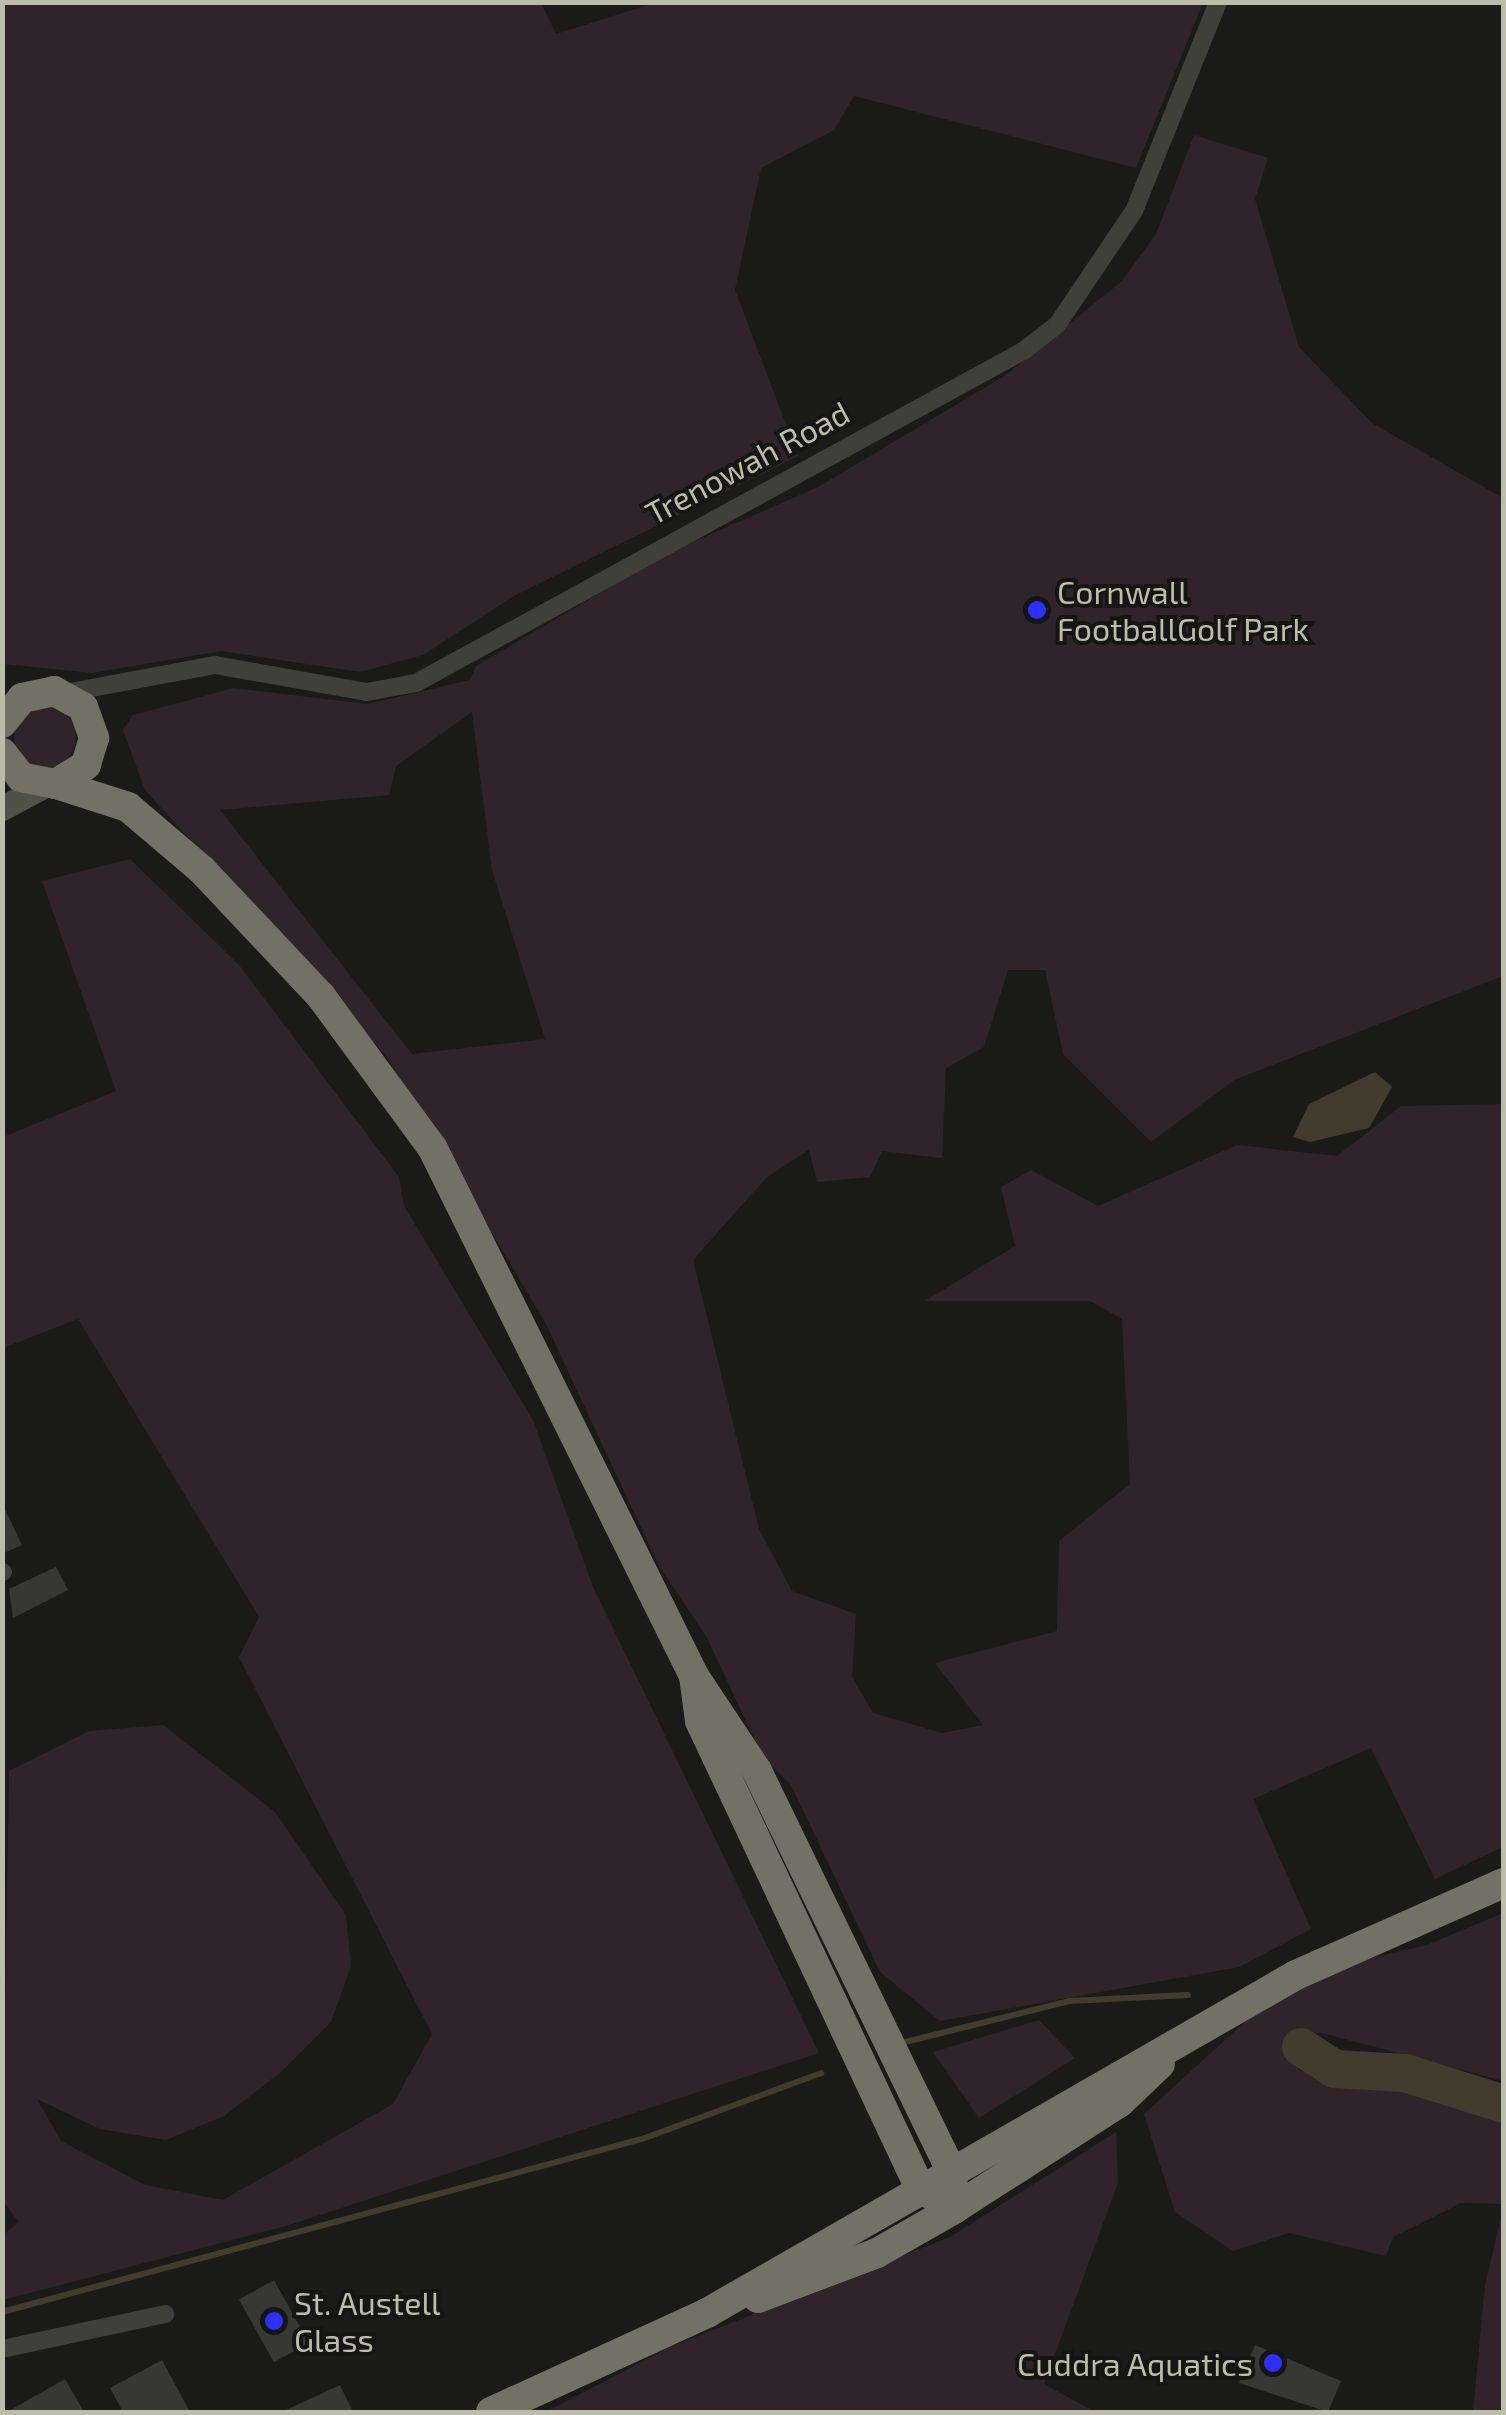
<!DOCTYPE html>
<html>
<head>
<meta charset="utf-8">
<style>
  body { margin:0 }
  #map { position:relative; width:1506px; height:2415px; overflow:hidden; background:#1a1b18; font-family:"Exo 2",sans-serif }
  div>[style] { position:absolute }
  [style*='--x'] { left:calc(var(--x)*1px); top:calc(var(--y)*1px); width:calc(var(--w)*1px); rotate:calc(var(--a)*1deg) }
  .green>* { inset:0; background:#2f242a }
  .round { border-radius:50% }
  .water>* { inset:0; background:#413c2d }
  .stream>* { height:6px; margin:-3px; padding:0 3px; transform-origin:3px; border-radius:3px; background:#413c2d }
  .river>* { height:38px; margin:-19px; padding:0 19px; transform-origin:19px; border-radius:19px; background:#413c2d }
  .building>* { inset:0; background:#373733; transform-origin:0 0 }
  .street>* { height:18px; margin:-9px; padding:0 9px; transform-origin:9px; border-radius:9px; background:#3f4039 }
  .secondary>* { height:25px; margin:-12.5px; padding:0 12.5px; transform-origin:12.5px; border-radius:12.5px; background:#505147 }
  .highway>* { height:30px; margin:-15px; padding:0 15px; transform-origin:15px; border-radius:15px; background:#717265 }
  .dots>* { width:28px; height:28px; translate:-50% -50%; box-sizing:border-box; border:5px solid #151613; border-radius:50% }
  span { translate:-50% -50%; white-space:nowrap; text-align:center; line-height:1.15; -webkit-text-stroke:8px #151613; paint-order:stroke }
  .street-label { font-size:32px; color:#bcbcaa }
  .poi-label { font-size:32px; color:#bcbcaa }
  .left { translate:0 -50%; text-align:left }
  .right { translate:-100% -50%; text-align:right }
  .frame { position:absolute; inset:0; border:5px solid #bcbcaa; pointer-events:none }
</style>
</head>
<body>
<div id="map">
  <div class="green">
    <i style="clip-path:polygon(3px 2px,541px 3px,556px 34px,655px 3px,1203px 3px,1136px 168px,854px 96px,834px 130px,761px 168px,735px 290px,798px 456px,514px 596px,423px 655px,360px 672px,221px 651px,92px 673px,3px 664px)"></i>
    <i style="clip-path:polygon(evenodd,1194px 135px,1268px 158px,1255px 199px,1299px 347px,1372px 423px,1503px 498px,1503px 976px,1234px 1080px,1151px 1142px,1063px 1054px,1045px 970px,1008px 970px,984px 1047px,946px 1068px,942px 1158px,882px 1151px,870px 1177px,817px 1182px,809px 1150px,767px 1177px,693px 1260px,759px 1529px,792px 1591px,856px 1614px,852px 1677px,873px 1713px,942px 1733px,983px 1725px,935px 1663px,1057px 1631px,1059px 1541px,1130px 1484px,1122px 1319px,1090px 1301px,925px 1301px,1015px 1246px,1001px 1187px,1031px 1170px,1098px 1206px,1237px 1145px,1337px 1156px,1401px 1106px,1503px 1104px,1503px 1847px,1435px 1879px,1371px 1748px,1253px 1799px,1311px 1929px,1239px 1967px,940px 2021px,880px 1972px,791px 1785px,763px 1757px,706px 1636px,659px 1566px,546px 1324px,387px 1057px,145px 790px,123px 730px,133px 715px,234px 688px,368px 704px,470px 680px,476px 666px,666px 554px,818px 487px,1006px 375px,1122px 281px,1156px 234px,1194px 135px,472px 712px,492px 870px,545px 1039px,412px 1054px,220px 810px,389px 795px,396px 766px,472px 712px)"></i>
    <i class="round" style="left:14px;top:706px;width:62px;height:62px"></i>
    <i style="clip-path:polygon(130px 859px,239px 965px,399px 1177px,404px 1206px,533px 1420px,593px 1587px,819px 2053px,286px 2226px,3px 2300px,3px 2235px,19px 2222px,2px 2200px,9px 1771px,89px 1731px,163px 1725px,275px 1812px,346px 1915px,351px 1966px,331px 2022px,281px 2072px,224px 2116px,166px 2140px,100px 2129px,37px 2099px,61px 2141px,145px 2185px,223px 2200px,393px 2104px,432px 2034px,239px 1657px,259px 1617px,78px 1319px,3px 1348px,3px 1137px,116px 1091px,42px 881px)"></i>
    <i style="clip-path:polygon(1503px 1913px,1503px 2081px,1322px 2033px,1291px 2035px,1285px 2050px,1299px 2070px,1503px 2113px,1503px 2204px,1461px 2203px,1393px 2237px,1386px 2256px,1289px 2233px,1233px 2251px,1175px 2212px,1144px 2114px,1296px 1975px,1427px 1945px)"></i>
    <i style="clip-path:polygon(1039px 2020px,1075px 2058px,979px 2118px,933px 2052px)"></i>
    <i style="clip-path:polygon(1116px 2132px,1118px 2183px,1044px 2384px,1095px 2412px,546px 2412px,670px 2347px,950px 2237px)"></i>
    <i style="clip-path:polygon(1503px 2209px,1503px 2412px,1473px 2412px,1485px 2285px)"></i>
  </div>
  <div class="water">
    <i style="clip-path:polygon(1375px 1072px,1392px 1087px,1369px 1128px,1310px 1142px,1293px 1137px,1309px 1104px)"></i>
  </div>
  <div class="stream">
    <i style="--x:897;--y:2044;--w:177;--a:-14"></i>
    <i style="--x:1069;--y:2001;--w:119;--a:-2.9"></i>
    <i style="--x:2;--y:2312;--w:663;--a:-15.13"></i>
    <i style="--x:642;--y:2139;--w:191;--a:-20.2"></i>
  </div>
  <div class="river">
    <i style="--x:1301;--y:2047;--w:40;--a:32.9"></i>
    <i style="--x:1335;--y:2069;--w:70;--a:3.3"></i>
    <i style="--x:1405;--y:2073;--w:104;--a:17.4"></i>
  </div>
  <div class="building">
    <i style="clip-path:polygon(2px 1503px,22px 1545px,2px 1554px)"></i>
    <i style="clip-path:polygon(56px 1567px,68px 1590px,13px 1618px,9px 1589px)"></i>
    <i style="left:274px;top:2280px;width:72px;height:40px;rotate:61deg"></i>
    <i style="clip-path:polygon(1255px 2345px,1341px 2381px,1328px 2412px,1239px 2383px)"></i>
    <i style="clip-path:polygon(162px 2360px,190px 2412px,123px 2412px,110px 2388px)"></i>
    <i style="clip-path:polygon(65px 2379px,84px 2412px,7px 2412px)"></i>
    <i style="clip-path:polygon(340px 2385px,353px 2412px,282px 2412px)"></i>
  </div>
  <div class="street">
    <i style="--x:65;--y:693;--w:153;--a:-10.6"></i>
    <i style="--x:215;--y:665;--w:154;--a:10.1"></i>
    <i style="--x:367;--y:692;--w:50;--a:-10.4"></i>
    <i style="--x:416;--y:683;--w:692;--a:-28.68"></i>
    <i style="--x:1023;--y:351;--w:43;--a:-37.4"></i>
    <i style="--x:1057;--y:325;--w:138;--a:-56"></i>
    <i style="--x:1134;--y:211;--w:225;--a:-68.1"></i>
    <i style="--x:2;--y:1572;--w:1;--a:0"></i>
    <i style="--x:2;--y:2349;--w:167;--a:-12.1"></i>
  </div>
  <div class="secondary">
    <i style="--x:2;--y:808;--w:49;--a:-28.1"></i>
  </div>
  <div class="highway">
    <i style="--x:2;--y:723;--w:32;--a:-51"></i>
    <i style="--x:22;--y:698;--w:33;--a:-12"></i>
    <i style="--x:54;--y:691;--w:33;--a:29"></i>
    <i style="--x:83;--y:707;--w:33;--a:70"></i>
    <i style="--x:94;--y:738;--w:28;--a:107"></i>
    <i style="--x:86;--y:765;--w:36;--a:148"></i>
    <i style="--x:56;--y:784;--w:36;--a:-169"></i>
    <i style="--x:21;--y:777;--w:31;--a:-128"></i>
    <i style="--x:56;--y:784;--w:76;--a:17.7"></i>
    <i style="--x:128;--y:807;--w:97;--a:40.4"></i>
    <i style="--x:202;--y:870;--w:172;--a:46.7"></i>
    <i style="--x:320;--y:995;--w:191;--a:53.7"></i>
    <i style="--x:433;--y:1149;--w:588;--a:63.65"></i>
    <i style="--x:694;--y:1676;--w:114;--a:56.4"></i>
    <i style="--x:757;--y:1771;--w:446;--a:64.1"></i>
    <i style="--x:952;--y:2172;--w:37;--a:87"></i>
    <i style="--x:694;--y:1676;--w:45;--a:82.4"></i>
    <i style="--x:700;--y:1721;--w:516;--a:64.78"></i>
    <i style="--x:920;--y:2188;--w:17;--a:31"></i>
    <i style="--x:758;--y:2298;--w:127;--a:-20.7"></i>
    <i style="--x:877;--y:2253;--w:89;--a:-29.7"></i>
    <i style="--x:954;--y:2209;--w:197;--a:-32.8"></i>
    <i style="--x:1120;--y:2102;--w:55;--a:-43.5"></i>
    <i style="--x:491;--y:2412;--w:238;--a:-24.6"></i>
    <i style="--x:707;--y:2313;--w:679;--a:-29.85"></i>
    <i style="--x:1296;--y:1975;--w:227;--a:-23.9"></i>
  </div>
  <div class="dots">
    <i style="left:1037px;top:610px;background:#2c30ff"></i>
    <i style="left:274px;top:2321px;background:#2c30ff"></i>
    <i style="left:1273px;top:2363px;background:#2c30ff"></i>
  </div>
  <div class="street-label">
    <span style="left:747px;top:462px;rotate:-28deg">Trenowah Road</span>
  </div>
  <div class="poi-label">
    <span class="left" style="left:1057px;top:610px">Cornwall<br>FootballGolf Park</span>
    <span class="left" style="left:294px;top:2321px">St. Austell<br>Glass</span>
    <span class="right" style="left:1253px;top:2363px">Cuddra Aquatics</span>
  </div>
  <div class="frame"></div>
</div>
</body>
</html>
